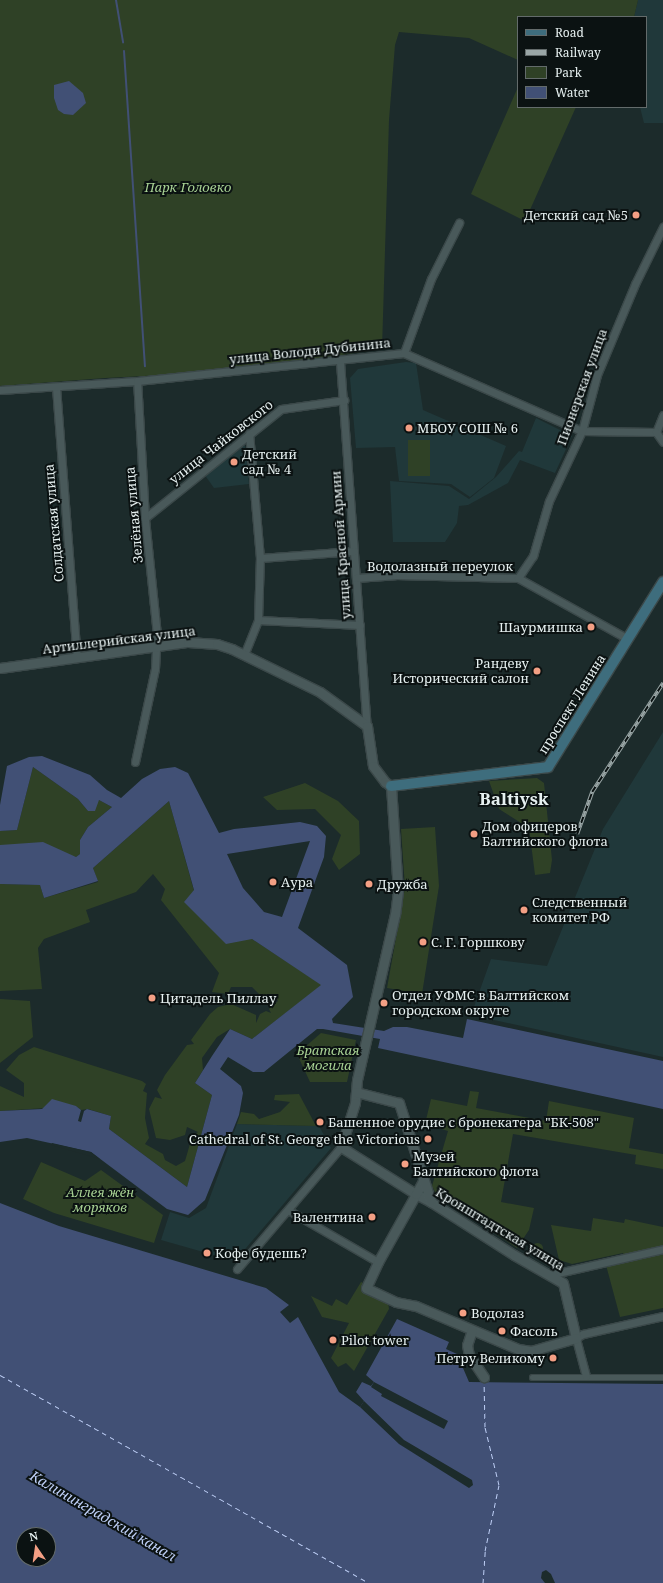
<!DOCTYPE html>
<html>
<head>
<meta charset="utf-8">
<style>
  body { margin:0 }
  #map { position:relative; width:663px; height:1583px; overflow:hidden; background:#1c2b2b; font-family:"Noto Serif",serif }
  div>[style] { position:absolute }
  [style*='--x'] { left:calc(var(--x)*1px); top:calc(var(--y)*1px); width:calc(var(--w)*1px); rotate:calc(var(--a)*1deg) }
  .built>* { inset:0; background:#20383a }
  .green>* { inset:0; background:#2f4126; transform-origin:0 0 }
  .round { border-radius:50% }
  .water>* { inset:0; background:#415075 }
  .pier>* { inset:0; background:#1c2b2b }
  .stream>* { height:2px; margin:-1px; padding:0 1px; transform-origin:1px; border-radius:1px; background:#415075 }
  .ferry>* { height:1px; margin-top:-0.5px; transform-origin:0; background:repeating-linear-gradient(90deg,#becff6 0 5px,transparent 0 9px) }
  .roads { filter:drop-shadow(1px 0 #3b4849) drop-shadow(-1px 0 #3b4849) drop-shadow(0 1px #3b4849) drop-shadow(0 -1px #3b4849) }
  .pedestrian>* { height:5px; margin:-2.5px; padding:0 2.5px; transform-origin:2.5px; border-radius:2.5px; background:#49595a }
  .minor>* { height:7px; margin:-3.5px; padding:0 3.5px; transform-origin:3.5px; border-radius:3.5px; background:#49595a }
  .tertiary>* { height:9px; margin:-4.5px; padding:0 4.5px; transform-origin:4.5px; border-radius:4.5px; background:#49595a }
  .secondary>* { height:10px; margin:-5px; padding:0 5px; transform-origin:5px; border-radius:5px; background:#3e6d7d }
  .rail>* { height:3.5px; margin-top:-1.75px; transform-origin:0; background:repeating-linear-gradient(90deg,#0b1212 0 6px,#9aa6a6 0 12px); box-sizing:border-box; border-block:1px solid #9aa6a6 }
  .dots>* { width:11px; height:11px; translate:-50% -50%; box-sizing:border-box; border:2px solid #0b1212; border-radius:50% }
  span { translate:-50% -50%; white-space:nowrap; text-align:center; line-height:1.15; -webkit-text-stroke:4px #0b1212; paint-order:stroke }
  .park-label { font-size:13px; color:#a8d294; font-style:italic }
  .poi-label { font-size:13px; color:#e6f0f0 }
  .right { translate:-100% -50%; text-align:right }
  .left { translate:0 -50%; text-align:left }
  .street-label { font-size:13px; color:#e6f0f0 }
  .water-label { font-size:14px; color:#becff6; font-style:italic }
  .district-label { font-size:17px; color:#e6f0f0; font-weight:700 }
  .legend { position:absolute; left:517px; top:16px; width:130px; height:92px; box-sizing:border-box; background:#0b1212; border:1px solid #636b6b; margin:0; padding:5px 7px; list-style:none; font-size:12px; color:#e6f0f0 }
  .legend li { display:flex; align-items:center; gap:8px; height:20px }
  .legend b { width:20px; border:1px solid #636b6b }
  .north { position:absolute; left:16px; top:1527px; width:40px; height:40px; box-sizing:border-box; background:#0b1212; border:1px solid #636b6b; border-radius:50%; rotate:347deg; font-size:11px; font-weight:700; line-height:16px; text-align:center; color:#e6f0f0 }
  .north::after { content:''; display:block; margin:auto; width:14px; height:18px; background:#f39f84; clip-path:polygon(50% 0,100% 100%,50% 72%,0 100%) }
</style>
</head>
<body>
<div id="map">
  <div class="built">
    <i style="clip-path:polygon(638px 0,663px 0,663px 123px,644px 123px,640px 107px,646px 107px,646px 17px,634px 17px)"></i>
    <i style="clip-path:polygon(406px 362px,416px 363px,423px 410px,506px 446px,494px 478px,470px 497px,451px 484px,399px 481px,395px 447px,356px 448px,350px 378px,358px 369px)"></i>
    <i style="clip-path:polygon(536px 418px,572px 436px,555px 473px,520px 460px,508px 483px,468px 505px,459px 506px,457px 523px,445px 542px,393px 542px,390px 481px,449px 486px,469px 499px,496px 477px,519px 451px,522px 452px)"></i>
    <i style="clip-path:polygon(245px 445px,249px 484px,214px 488px,204px 474px,241px 446px)"></i>
    <i style="clip-path:polygon(663px 732px,663px 1057px,471px 1015px,491px 959px,547px 966px,603px 829px)"></i>
    <i style="clip-path:polygon(237px 1124px,319px 1126px,331px 1148px,235px 1261px,161px 1240px,170px 1212px,189px 1218px,206px 1208px)"></i>
  </div>
  <div class="green">
    <i style="clip-path:polygon(0 0,638px 0,634px 17px,518px 17px,518px 60px,469px 38px,399px 32px,395px 45px,389px 120px,382px 349px,224px 372px,105px 378px,0 386px)"></i>
    <i style="clip-path:polygon(518px 87px,518px 107px,576px 107px,525px 221px,471px 194px)"></i>
    <i style="left:408px;top:440px;width:22px;height:36px"></i>
    <i style="clip-path:polygon(33px 767px,78px 799px,88px 811px,99px 800px,112px 807px,88px 827px,80px 840px,80px 854px,76px 857px,0 845px,0 831px,17px 830px)"></i>
    <i style="clip-path:polygon(537px 778px,544px 783px,552px 860px,550px 873px,535px 875px,529px 828px,499px 809px,489px 781px)"></i>
    <i style="clip-path:polygon(305px 783px,338px 801px,359px 821px,360px 854px,339px 870px,332px 859px,341px 835px,315px 809px,277px 810px,263px 797px)"></i>
    <i style="clip-path:polygon(169px 801px,194px 891px,185px 902px,252px 939px,322px 985px,252px 1039px,230px 1029px,217px 1037px,202px 1058px,203px 1070px,195px 1083px,212px 1095px,187px 1187px,109px 1129px,111px 1116px,88px 1109px,81px 1110px,76px 1106px,0 1111px,0 1086px,24px 1097px,24px 1083px,6px 1070px,19px 1055px,34px 1047px,142px 1081px,146px 1084px,143px 1091px,147px 1093px,145px 1118px,149px 1138px,145px 1144px,163px 1154px,165px 1160px,176px 1166px,185px 1161px,192px 1137px,198px 1132px,187px 1127px,185px 1135px,170px 1140px,156px 1138px,149px 1109px,155px 1097px,162px 1099px,157px 1090px,165px 1075px,187px 1045px,194px 1044px,191px 1040px,210px 1014px,218px 1007px,231px 1004px,256px 1015px,256px 1023px,260px 1014px,266px 1011px,271px 1013px,269px 1009px,278px 1001px,275px 995px,262px 997px,252px 987px,231px 987px,228px 994px,212px 992px,219px 973px,161px 900px,165px 889px,153px 874px,136px 892px,86px 910px,90px 922px,44px 939px,38px 948px,42px 989px,0 991px,0 884px,40px 885px,44px 898px,98px 882px,93px 868px)"></i>
    <i style="clip-path:polygon(435px 827px,439px 886px,422px 994px,387px 988px,405px 888px,401px 829px)"></i>
    <i style="clip-path:polygon(0 999px,30px 1001px,33px 1037px,0 1063px)"></i>
    <i style="clip-path:polygon(321px 1033px,356px 1040px,347px 1082px,310px 1082px,297px 1054px)"></i>
    <i style="clip-path:polygon(470px 1091px,479px 1092px,476px 1108px,546px 1121px,549px 1101px,634px 1118px,629px 1148px,663px 1154px,663px 1169px,635px 1164px,636px 1155px,513px 1134px,501px 1202px,534px 1208px,529px 1230px,517px 1248px,436px 1194px,432px 1186px,448px 1131px,425px 1124px,431px 1099px,467px 1106px)"></i>
    <i style="clip-path:polygon(299px 1094px,316px 1126px,237px 1124px,241px 1112px,254px 1114px,259px 1119px,280px 1112px,290px 1102px,274px 1100px,275px 1095px)"></i>
    <i style="clip-path:polygon(41px 1162px,85px 1181px,101px 1170px,163px 1215px,154px 1243px,54px 1213px,23px 1199px)"></i>
    <i style="clip-path:polygon(593px 1218px,624px 1223px,625px 1219px,663px 1227px,663px 1308px,620px 1317px,606px 1265px,625px 1261px,623px 1253px,572px 1264px,559px 1260px,551px 1225px,591px 1231px)"></i>
    <i class="round" style="left:531.5px;top:1242.5px;width:11px;height:11px"></i>
    <i style="clip-path:polygon(361px 1282px,391px 1295px,388px 1302px,389px 1309px,354px 1371px,346px 1363px,338px 1367px,331px 1358px,349px 1323px,322px 1317px,311px 1296px,332px 1306px,336px 1299px,347px 1305px)"></i>
  </div>
  <div class="water">
    <i style="clip-path:polygon(69px 81px,83px 93px,86px 103px,73px 115px,64px 114px,58px 110px,54px 98px,54px 85px)"></i>
    <i style="clip-path:polygon(evenodd,42px 756px,90px 775px,107px 790px,121px 798px,142px 779px,160px 769px,175px 767px,188px 773px,219px 833px,234px 829px,300px 822px,317px 826px,326px 836px,324px 857px,298px 928px,347px 965px,353px 997px,332px 1019px,333px 1023px,384px 1031px,393px 1027px,407px 1027px,463px 1038px,467px 1019px,663px 1061px,663px 1109px,378px 1048px,380px 1039px,323px 1029px,317px 1029px,264px 1072px,253px 1072px,228px 1057px,220px 1069px,241px 1086px,243px 1093px,239px 1115px,205px 1200px,188px 1215px,167px 1209px,91px 1152px,27px 1138px,0 1142px,0 1111px,42px 1109px,52px 1099px,76px 1106px,81px 1110px,78px 1121px,81px 1122px,84px 1111px,87px 1109px,111px 1116px,109px 1129px,187px 1187px,212px 1095px,195px 1083px,212px 1056px,230px 1029px,252px 1039px,321px 985px,252px 939px,226px 944px,184px 902px,194px 890px,169px 801px,93px 868px,98px 881px,44px 898px,40px 885px,0 884px,0 845px,43px 842px,76px 857px,80px 854px,80px 840px,88px 827px,112px 807px,99px 800px,95px 811px,88px 811px,78px 799px,33px 767px,17px 830px,0 831px,0 805px,7px 766px,29px 757px,42px 756px,310px 841px,282px 917px,264px 912px,243px 888px,227px 854px,310px 841px)"></i>
    <i style="clip-path:polygon(evenodd,0 1203px,59px 1226px,266px 1288px,289px 1305px,280px 1312px,290px 1323px,298px 1317px,339px 1392px,360px 1407px,364px 1401px,356px 1392px,362px 1382px,371px 1386px,374px 1382px,366px 1375px,397px 1319px,449px 1342px,446px 1349px,457px 1354px,469px 1382px,663px 1384px,663px 1583px,0 1583px,0 1203px,24px 1535px,48px 1535px,48px 1559px,24px 1559px,24px 1535px)"></i>
  </div>
  <div class="pier">
    <i style="clip-path:polygon(52px 1143px,91px 1152px,100px 1159px,51px 1145px)"></i>
    <i style="clip-path:polygon(374px 1382px,448px 1421px,444px 1429px,381px 1396px,382px 1394px,371px 1387px)"></i>
    <i style="clip-path:polygon(364px 1401px,404px 1440px,472px 1480px,473px 1485px,469px 1488px,399px 1444px,360px 1407px)"></i>
    <i style="clip-path:polygon(546px 1570px,551px 1574px,555px 1583px,545px 1583px,541px 1578px,542px 1572px)"></i>
  </div>
  <div class="stream">
    <i style="--x:116;--y:0;--w:43;--a:80.5"></i>
    <i style="--x:124;--y:51;--w:316;--a:86.2"></i>
  </div>
  <div class="ferry">
    <i style="--x:0;--y:1375;--w:424;--a:29.4"></i>
    <i style="--x:483;--y:1583;--w:32;--a:-86"></i>
    <i style="--x:485;--y:1551;--w:67;--a:-78"></i>
    <i style="--x:499;--y:1485;--w:60;--a:-103.6"></i>
    <i style="--x:485;--y:1427;--w:47;--a:-91.2"></i>
  </div>
  <div class="roads">
    <div class="pedestrian">
      <i style="--x:532;--y:1377;--w:131;--a:0"></i>
    </div>
    <div class="minor">
      <i style="--x:404;--y:353;--w:79;--a:-70"></i>
      <i style="--x:431;--y:279;--w:63;--a:-63.4"></i>
      <i style="--x:340;--y:362;--w:365;--a:85.8"></i>
      <i style="--x:56;--y:387;--w:271;--a:85.6"></i>
      <i style="--x:0;--y:390;--w:137;--a:-3.8"></i>
      <i style="--x:137;--y:381;--w:268;--a:-6"></i>
      <i style="--x:404;--y:353;--w:194;--a:23.7"></i>
      <i style="--x:582;--y:431;--w:74;--a:0.8"></i>
      <i style="--x:663;--y:415;--w:18;--a:112"></i>
      <i style="--x:656;--y:432;--w:12;--a:55"></i>
      <i style="--x:145;--y:518;--w:174;--a:-38.7"></i>
      <i style="--x:281;--y:409;--w:64;--a:-8.1"></i>
      <i style="--x:260;--y:558;--w:94;--a:-4.3"></i>
      <i style="--x:356;--y:578;--w:39;--a:-4"></i>
      <i style="--x:395;--y:575;--w:123;--a:1.4"></i>
      <i style="--x:518;--y:578;--w:126;--a:29"></i>
      <i style="--x:518;--y:578;--w:27;--a:-56"></i>
      <i style="--x:533;--y:556;--w:57;--a:-73.8"></i>
      <i style="--x:549;--y:501;--w:77;--a:-64.8"></i>
      <i style="--x:582;--y:431;--w:58;--a:-75"></i>
      <i style="--x:597;--y:375;--w:99;--a:-67.3"></i>
      <i style="--x:635;--y:284;--w:64;--a:-63.8"></i>
      <i style="--x:258;--y:620;--w:102;--a:2.8"></i>
      <i style="--x:244;--y:655;--w:38;--a:-68"></i>
      <i style="--x:258;--y:620;--w:62;--a:-88.2"></i>
      <i style="--x:260;--y:558;--w:125;--a:-95"></i>
      <i style="--x:135;--y:762;--w:95;--a:-77.9"></i>
      <i style="--x:155;--y:669;--w:34;--a:-87"></i>
      <i style="--x:157;--y:635;--w:118;--a:-95.9"></i>
      <i style="--x:145;--y:518;--w:137;--a:-93.3"></i>
      <i style="--x:288;--y:1210;--w:104;--a:30"></i>
      <i style="--x:237;--y:1269;--w:160;--a:-49.6"></i>
      <i style="--x:549;--y:1275;--w:117;--a:-12.8"></i>
      <i style="--x:586;--y:1376;--w:39;--a:-105"></i>
      <i style="--x:576;--y:1338;--w:8;--a:-30"></i>
      <i style="--x:583;--y:1334;--w:82;--a:-12.7"></i>
    </div>
    <div class="tertiary">
      <i style="--x:0;--y:668;--w:190;--a:-7.9"></i>
      <i style="--x:188;--y:642;--w:29;--a:4"></i>
      <i style="--x:217;--y:644;--w:16;--a:18"></i>
      <i style="--x:232;--y:649;--w:98;--a:26"></i>
      <i style="--x:320;--y:692;--w:58;--a:35.9"></i>
      <i style="--x:367;--y:726;--w:40;--a:81.5"></i>
      <i style="--x:373;--y:766;--w:20;--a:53"></i>
      <i style="--x:385;--y:782;--w:7;--a:34"></i>
      <i style="--x:391;--y:786;--w:105;--a:86.2"></i>
      <i style="--x:398;--y:891;--w:23;--a:97"></i>
      <i style="--x:395;--y:914;--w:170;--a:102.9"></i>
      <i style="--x:357;--y:1080;--w:23;--a:95"></i>
      <i style="--x:355;--y:1103;--w:46;--a:107.7"></i>
      <i style="--x:341;--y:1147;--w:89;--a:32.1"></i>
      <i style="--x:416;--y:1194;--w:17;--a:28"></i>
      <i style="--x:431;--y:1202;--w:98;--a:32.6"></i>
      <i style="--x:514;--y:1255;--w:56;--a:29.7"></i>
      <i style="--x:563;--y:1283;--w:57;--a:76.7"></i>
      <i style="--x:576;--y:1338;--w:47;--a:163.9"></i>
      <i style="--x:531;--y:1351;--w:13;--a:-171"></i>
      <i style="--x:518;--y:1349;--w:111;--a:-157.1"></i>
      <i style="--x:416;--y:1306;--w:20;--a:-169"></i>
      <i style="--x:396;--y:1302;--w:33;--a:-155"></i>
      <i style="--x:366;--y:1288;--w:29;--a:-65"></i>
      <i style="--x:378;--y:1262;--w:78;--a:-60.8"></i>
      <i style="--x:416;--y:1194;--w:15;--a:-62"></i>
      <i style="--x:356;--y:1092;--w:44;--a:14.3"></i>
      <i style="--x:399;--y:1103;--w:104;--a:72.1"></i>
      <i style="--x:472;--y:1330;--w:16;--a:108"></i>
      <i style="--x:467;--y:1345;--w:10;--a:79"></i>
      <i style="--x:469;--y:1355;--w:27;--a:56"></i>
    </div>
    <div class="secondary">
      <i style="--x:391;--y:786;--w:158;--a:-6.9"></i>
      <i style="--x:548;--y:767;--w:218;--a:-58.1"></i>
    </div>
  </div>
  <div class="rail">
    <i style="--x:577;--y:834;--w:45;--a:-70.3"></i>
    <i style="--x:592;--y:792;--w:130;--a:-56.9"></i>
  </div>
  <div class="dots">
    <i style="left:636px;top:215px;background:#f39f84"></i>
    <i style="left:409px;top:428px;background:#f39f84"></i>
    <i style="left:234px;top:462px;background:#f39f84"></i>
    <i style="left:591px;top:627px;background:#f39f84"></i>
    <i style="left:537px;top:671px;background:#f39f84"></i>
    <i style="left:474px;top:834px;background:#f39f84"></i>
    <i style="left:273px;top:882px;background:#f39f84"></i>
    <i style="left:369px;top:884px;background:#f39f84"></i>
    <i style="left:524px;top:910px;background:#f39f84"></i>
    <i style="left:423px;top:942px;background:#f39f84"></i>
    <i style="left:152px;top:998px;background:#f39f84"></i>
    <i style="left:384px;top:1003px;background:#f39f84"></i>
    <i style="left:320px;top:1122px;background:#f39f84"></i>
    <i style="left:428px;top:1139px;background:#f39f84"></i>
    <i style="left:405px;top:1164px;background:#f39f84"></i>
    <i style="left:372px;top:1217px;background:#f39f84"></i>
    <i style="left:207px;top:1253px;background:#f39f84"></i>
    <i style="left:463px;top:1313px;background:#f39f84"></i>
    <i style="left:502px;top:1331px;background:#f39f84"></i>
    <i style="left:333px;top:1340px;background:#f39f84"></i>
    <i style="left:553px;top:1358px;background:#f39f84"></i>
  </div>
  <div class="park-label">
    <span style="left:188px;top:187px">Парк Головко</span>
    <span style="left:328px;top:1058px">Братская<br>могила</span>
    <span style="left:100px;top:1200px">Аллея жён<br>моряков</span>
  </div>
  <div class="poi-label">
    <span class="right" style="left:628px;top:215px">Детский сад №5</span>
    <span class="left" style="left:417px;top:428px">МБОУ СОШ № 6</span>
    <span class="left" style="left:242px;top:462px">Детский<br>сад № 4</span>
    <span class="right" style="left:583px;top:627px">Шаурмишка</span>
    <span class="right" style="left:529px;top:671px">Рандеву<br>Исторический салон</span>
    <span class="left" style="left:482px;top:834px">Дом офицеров<br>Балтийского флота</span>
    <span class="left" style="left:281px;top:882px">Аура</span>
    <span class="left" style="left:377px;top:884px">Дружба</span>
    <span class="left" style="left:532px;top:910px">Следственный<br>комитет РФ</span>
    <span class="left" style="left:431px;top:942px">С. Г. Горшкову</span>
    <span class="left" style="left:392px;top:1003px">Отдел УФМС в Балтийском<br>городском округе</span>
    <span class="left" style="left:160px;top:998px">Цитадель Пиллау</span>
    <span class="left" style="left:328px;top:1122px">Башенное орудие с бронекатера "БК-508"</span>
    <span class="right" style="left:420px;top:1139px">Cathedral of St. George the Victorious</span>
    <span class="left" style="left:413px;top:1164px">Музей<br>Балтийского флота</span>
    <span class="right" style="left:364px;top:1217px">Валентина</span>
    <span class="left" style="left:215px;top:1253px">Кофе будешь?</span>
    <span class="left" style="left:471px;top:1313px">Водолаз</span>
    <span class="left" style="left:510px;top:1331px">Фасоль</span>
    <span class="left" style="left:341px;top:1340px">Pilot tower</span>
    <span class="right" style="left:545px;top:1358px">Петру Великому</span>
  </div>
  <div class="street-label">
    <span style="left:310px;top:351px;rotate:-6deg">улица Володи Дубинина</span>
    <span style="left:582px;top:387px;rotate:-70deg">Пионерская улица</span>
    <span style="left:221px;top:442px;rotate:-38deg">улица Чайковского</span>
    <span style="left:134px;top:515px;rotate:-95deg">Зелёная улица</span>
    <span style="left:54px;top:523px;rotate:-95deg">Солдатская улица</span>
    <span style="left:341px;top:545px;rotate:-94deg">улица Красной Армии</span>
    <span style="left:440px;top:566px">Водолазный переулок</span>
    <span style="left:119px;top:640px;rotate:-7deg">Артиллерийская улица</span>
    <span style="left:572px;top:704px;rotate:-58deg">проспект Ленина</span>
    <span style="left:500px;top:1229px;rotate:31deg">Кронштадтская улица</span>
  </div>
  <div class="water-label">
    <span style="left:103px;top:1516px;rotate:30deg">Калининградский канал</span>
  </div>
  <div class="district-label">
    <span style="left:514px;top:799px">Baltiysk</span>
  </div>
  <ul class="legend">
  <li><b style="height:5px;background:#3e6d7d"></b>Road</li>
  <li><b style="height:5px;background:#9aa6a6"></b>Railway</li>
  <li><b style="height:11px;background:#2f4126"></b>Park</li>
  <li><b style="height:11px;background:#415075"></b>Water</li>
  </ul>
  <div class="north">N</div>
</div>
</body>
</html>
